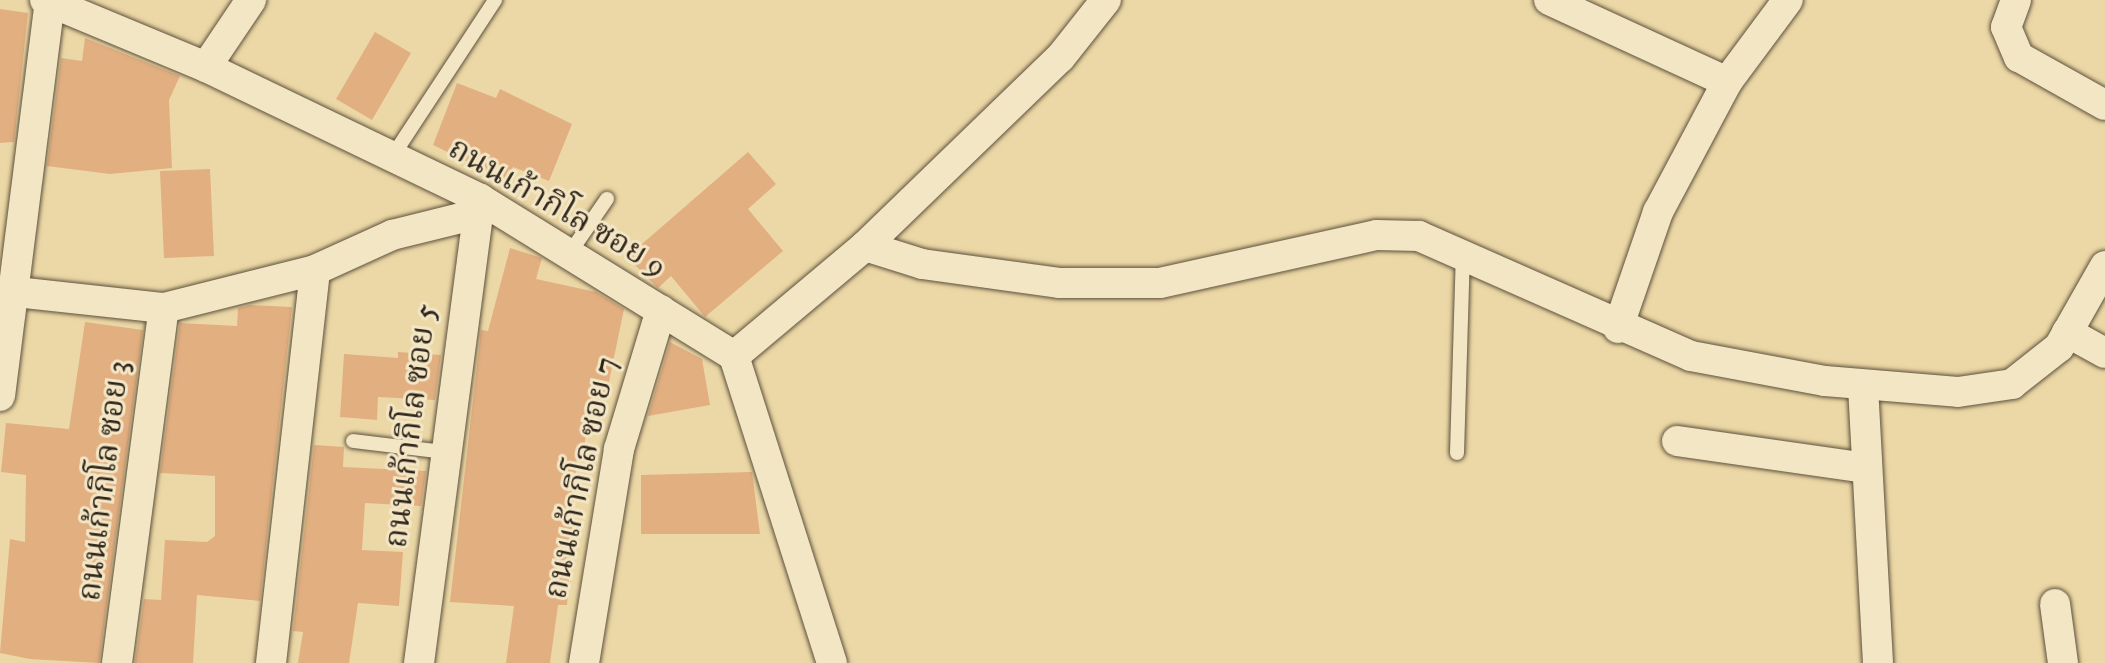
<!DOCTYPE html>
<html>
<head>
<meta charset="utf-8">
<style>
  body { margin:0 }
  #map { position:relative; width:2105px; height:663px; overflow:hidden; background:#ecd8a6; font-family:"IM FELL DW Pica","Noto Serif Thai",serif }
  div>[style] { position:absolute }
  .building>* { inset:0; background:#e2af81 }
  .roads { filter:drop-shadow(0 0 2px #5e513d) drop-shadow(0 0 2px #5e513d) }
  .lane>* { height:14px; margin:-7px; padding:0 7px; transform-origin:7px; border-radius:7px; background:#f3e6c5 }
  .street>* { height:30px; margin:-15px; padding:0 15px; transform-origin:15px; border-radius:15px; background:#f3e6c5 }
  span { translate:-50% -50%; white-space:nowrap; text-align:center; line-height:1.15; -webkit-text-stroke:6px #f3e6c5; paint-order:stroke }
  .street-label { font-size:32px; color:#2e241a }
</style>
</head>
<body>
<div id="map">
  <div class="building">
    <div style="clip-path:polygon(0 9px,28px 13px,14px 142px,0 143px)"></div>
    <div style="clip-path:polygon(375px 32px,411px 53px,372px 120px,336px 99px)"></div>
    <div style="clip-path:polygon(85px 38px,180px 76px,169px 100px,172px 168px,110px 174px,47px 166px,61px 58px,82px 61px)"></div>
    <div style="clip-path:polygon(457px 83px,496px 98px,500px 89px,572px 124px,549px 181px,513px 167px,507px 181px,433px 145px)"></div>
    <div style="clip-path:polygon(748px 152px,776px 184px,748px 209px,783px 251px,705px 317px,671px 276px,658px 288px,627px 257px)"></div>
    <div style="clip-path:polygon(210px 169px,214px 256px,164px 258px,160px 171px)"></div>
    <div style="clip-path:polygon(510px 248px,542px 258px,536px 279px,596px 292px,624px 309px,600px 425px,586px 427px,584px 455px,577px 454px,567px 605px,558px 605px,550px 663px,506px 663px,514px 606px,450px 602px,481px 330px,488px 331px)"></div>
    <div style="clip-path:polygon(250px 305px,292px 307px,260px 601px,197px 595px,193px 663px,135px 663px,144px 599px,161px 600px,165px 540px,207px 542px,215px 536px,215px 476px,160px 473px,180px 323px,237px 326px,238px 308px)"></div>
    <div style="clip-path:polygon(85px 322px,143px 330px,99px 663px,30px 659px,0 653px,10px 539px,25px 542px,26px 475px,1px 472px,6px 423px,69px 429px)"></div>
    <div style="clip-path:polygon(670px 342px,702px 359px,710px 405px,648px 416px)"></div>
    <div style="clip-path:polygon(398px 352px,441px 355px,435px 400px,378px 397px,377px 420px,340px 417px,344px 354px,398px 358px)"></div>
    <div style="clip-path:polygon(314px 445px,344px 447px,343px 467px,426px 471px,421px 506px,365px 503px,362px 550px,403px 552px,399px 606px,358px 603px,349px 663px,298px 663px,303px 632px,293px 631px,294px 623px)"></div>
    <div style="clip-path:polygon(752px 472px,760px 534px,641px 534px,641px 475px)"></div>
  </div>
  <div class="roads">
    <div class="lane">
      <div style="left:392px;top:157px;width:188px;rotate:-56.7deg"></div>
      <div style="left:569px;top:254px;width:67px;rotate:-55.4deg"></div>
      <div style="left:353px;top:441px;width:92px;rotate:6.9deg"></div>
      <div style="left:1457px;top:453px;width:197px;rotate:-88.3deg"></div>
    </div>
    <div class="street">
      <div style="left:45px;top:0;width:174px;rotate:22.6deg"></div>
      <div style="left:206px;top:67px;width:304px;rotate:25.7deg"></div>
      <div style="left:480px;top:199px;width:299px;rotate:31.7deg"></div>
      <div style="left:734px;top:356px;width:322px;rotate:72.3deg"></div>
      <div style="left:1549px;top:0;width:196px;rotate:24.7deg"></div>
      <div style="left:2016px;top:0;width:29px;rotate:110deg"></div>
      <div style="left:2006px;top:27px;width:33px;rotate:67deg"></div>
      <div style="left:2019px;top:57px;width:98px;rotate:29.2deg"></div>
      <div style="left:206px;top:67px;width:81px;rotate:-56.1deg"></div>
      <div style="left:865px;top:246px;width:60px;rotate:17.5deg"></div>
      <div style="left:922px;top:264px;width:138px;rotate:7.9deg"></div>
      <div style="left:1059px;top:283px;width:101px"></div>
      <div style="left:1160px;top:283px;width:222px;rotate:-12.5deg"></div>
      <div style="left:1377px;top:235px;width:42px;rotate:1.4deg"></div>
      <div style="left:1419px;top:236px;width:297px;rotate:23.8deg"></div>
      <div style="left:1691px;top:356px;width:136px;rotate:10.6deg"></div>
      <div style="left:1825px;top:381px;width:133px;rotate:4.7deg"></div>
      <div style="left:1958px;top:392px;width:55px;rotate:-8.4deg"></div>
      <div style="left:2012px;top:384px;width:60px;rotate:-38.2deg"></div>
      <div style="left:2059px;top:347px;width:93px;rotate:-60.4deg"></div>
      <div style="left:16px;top:292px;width:149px;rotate:6.2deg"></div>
      <div style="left:164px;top:308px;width:156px;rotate:-14.1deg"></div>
      <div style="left:315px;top:270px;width:85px;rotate:-24.4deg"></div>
      <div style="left:392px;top:235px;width:88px;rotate:-13.9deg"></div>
      <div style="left:1618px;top:328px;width:123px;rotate:-71deg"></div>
      <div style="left:1658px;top:212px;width:147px;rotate:-62deg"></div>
      <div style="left:1727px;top:82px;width:102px;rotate:-53.4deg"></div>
      <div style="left:2067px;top:332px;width:43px;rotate:28.9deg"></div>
      <div style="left:734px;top:356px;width:171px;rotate:-40deg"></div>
      <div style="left:865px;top:246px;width:271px;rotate:-44deg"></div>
      <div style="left:1060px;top:58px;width:74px;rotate:-51.6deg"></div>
      <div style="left:1863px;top:386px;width:277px;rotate:86.9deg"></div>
      <div style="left:0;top:396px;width:397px;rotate:-82.8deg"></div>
      <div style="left:1677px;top:441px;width:191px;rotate:8.1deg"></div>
      <div style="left:2055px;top:604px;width:60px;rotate:82.3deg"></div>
      <div style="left:117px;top:663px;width:358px;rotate:-82.5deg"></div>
      <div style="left:271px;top:663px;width:395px;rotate:-83.6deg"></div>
      <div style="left:419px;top:663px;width:468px;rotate:-82.5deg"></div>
      <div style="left:584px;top:663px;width:217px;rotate:-80.7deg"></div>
      <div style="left:619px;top:449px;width:145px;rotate:-73.2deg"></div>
    </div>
  </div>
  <div class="street-label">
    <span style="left:557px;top:208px;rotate:30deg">ถนนเก้ากิโล ซอย 9</span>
    <span style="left:412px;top:426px;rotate:-83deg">ถนนเก้ากิโล ซอย 5</span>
    <span style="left:582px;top:478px;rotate:-78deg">ถนนเก้ากิโล ซอย 7</span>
    <span style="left:105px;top:481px;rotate:-83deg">ถนนเก้ากิโล ซอย 3</span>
  </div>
</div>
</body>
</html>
